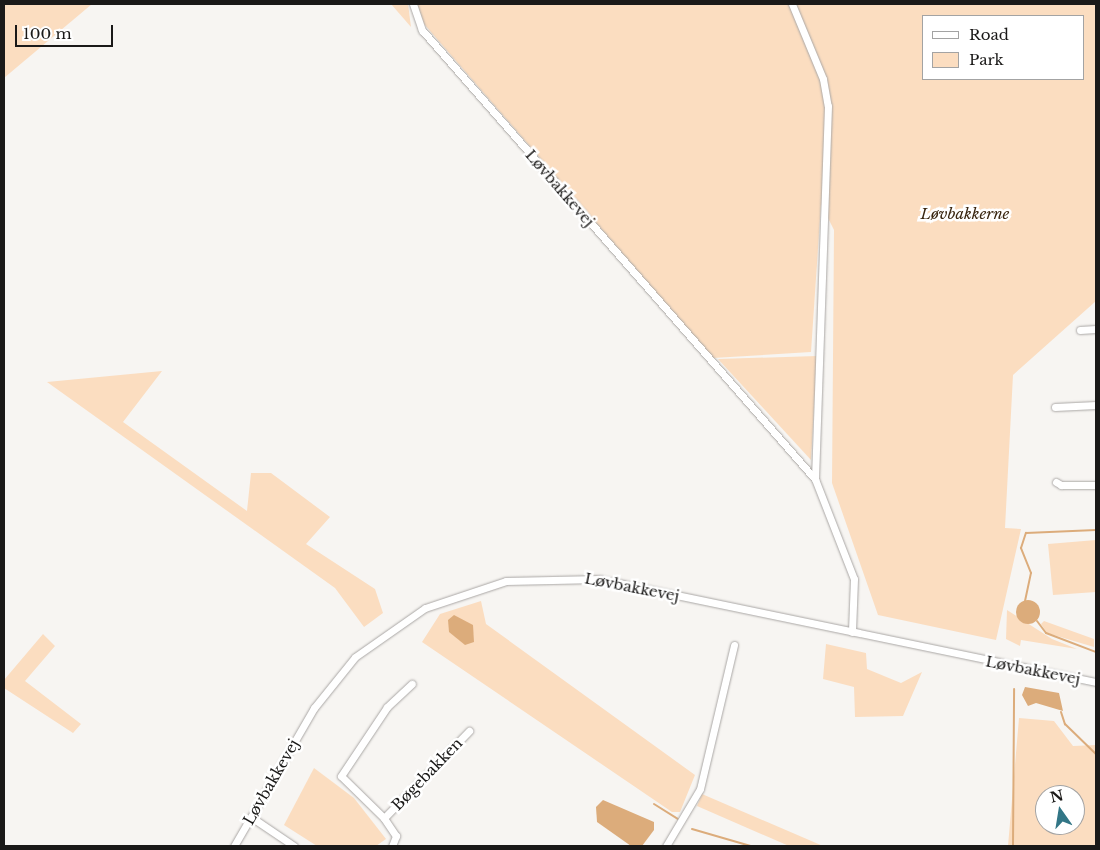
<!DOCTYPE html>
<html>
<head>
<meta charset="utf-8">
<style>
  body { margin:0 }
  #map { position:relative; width:1100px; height:850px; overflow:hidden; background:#f7f5f2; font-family:"Libre Baskerville",serif }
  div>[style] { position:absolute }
  .green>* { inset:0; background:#fbddc0 }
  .water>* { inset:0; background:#dcac7b }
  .round { border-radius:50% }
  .stream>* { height:2px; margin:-1px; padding:0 1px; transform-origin:1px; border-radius:1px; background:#dcac7b }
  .roads { filter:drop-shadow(0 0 1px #aaa7a5) drop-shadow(0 0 1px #aaa7a5) }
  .minor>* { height:7px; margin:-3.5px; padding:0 3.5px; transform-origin:3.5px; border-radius:3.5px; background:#fff }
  span { translate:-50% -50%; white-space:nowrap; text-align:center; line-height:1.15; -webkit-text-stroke:5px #fff; paint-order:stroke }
  .street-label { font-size:15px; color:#1a1918 }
  .park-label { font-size:15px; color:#39250f; font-style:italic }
  .frame { position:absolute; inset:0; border:5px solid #1a1918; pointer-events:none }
  .legend { position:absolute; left:922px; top:15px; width:162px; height:65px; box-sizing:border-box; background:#fff; border:1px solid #a3a3a3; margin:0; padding:6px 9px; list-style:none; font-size:15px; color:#1a1918 }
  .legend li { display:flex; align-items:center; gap:10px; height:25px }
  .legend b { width:25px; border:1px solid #a3a3a3 }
  .north { position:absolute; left:1035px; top:785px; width:50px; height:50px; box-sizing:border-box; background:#fff; border:1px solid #a3a3a3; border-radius:50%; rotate:347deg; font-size:14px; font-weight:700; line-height:20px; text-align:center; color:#1a1918 }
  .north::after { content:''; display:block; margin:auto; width:18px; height:22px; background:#327686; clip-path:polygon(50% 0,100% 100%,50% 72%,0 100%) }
  .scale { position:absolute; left:15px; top:25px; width:98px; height:22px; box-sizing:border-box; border:2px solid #1a1918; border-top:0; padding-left:6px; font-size:15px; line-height:18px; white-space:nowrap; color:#1a1918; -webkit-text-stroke:4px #fff; paint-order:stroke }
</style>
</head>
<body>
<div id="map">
  <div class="green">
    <div style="clip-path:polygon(4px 4px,92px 4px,4px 78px)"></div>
    <div style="clip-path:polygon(391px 4px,408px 4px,411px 27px)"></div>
    <div style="clip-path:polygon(evenodd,417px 4px,1096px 4px,1096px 301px,1013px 375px,1005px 528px,1021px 529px,996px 640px,878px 615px,832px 483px,834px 230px,821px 204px,811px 352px,713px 358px,424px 24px,417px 4px,924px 16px,1084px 16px,1084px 79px,924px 79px,924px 16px)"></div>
    <div style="clip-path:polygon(817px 356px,811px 460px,718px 359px)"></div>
    <div style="clip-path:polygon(162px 371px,123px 422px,247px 511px,251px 473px,271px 473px,330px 517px,306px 544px,375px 589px,383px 613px,364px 627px,335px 588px,47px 382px)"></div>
    <div style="clip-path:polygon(1096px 540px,1096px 592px,1053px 595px,1048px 544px)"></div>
    <div style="clip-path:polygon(481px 601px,486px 624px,695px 775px,680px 812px,672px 812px,422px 642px,440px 614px)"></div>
    <div style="clip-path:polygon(1007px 610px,1052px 639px,1077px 649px,1021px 640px,1020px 646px,1006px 639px)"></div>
    <div style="clip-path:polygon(1044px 621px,1094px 639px,1094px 647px,1047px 633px,1041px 624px)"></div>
    <div style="clip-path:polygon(43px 634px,55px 646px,25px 681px,81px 724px,73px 733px,4px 688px,4px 680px)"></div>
    <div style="clip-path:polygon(826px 644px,866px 653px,867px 669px,901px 683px,922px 672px,903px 716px,855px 717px,854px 687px,823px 679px)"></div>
    <div style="clip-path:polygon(evenodd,1019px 718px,1054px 721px,1073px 746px,1096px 745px,1096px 846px,1008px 846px,1019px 718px,1045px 795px,1075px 795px,1075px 825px,1045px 825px,1045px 795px)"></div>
    <div style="clip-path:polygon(314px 768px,354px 798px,386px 839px,376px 846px,317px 846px,284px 825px)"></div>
    <div style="clip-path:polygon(702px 794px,823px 846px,789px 846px,697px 806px)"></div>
  </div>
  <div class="water">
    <div class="round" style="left:1016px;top:600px;width:24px;height:24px"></div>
    <div style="clip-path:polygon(454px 615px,473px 625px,474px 642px,465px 645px,449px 632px,448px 620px)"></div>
    <div style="clip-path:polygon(1025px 687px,1059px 693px,1063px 711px,1036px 703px,1028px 706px,1022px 695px)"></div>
    <div style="clip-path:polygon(603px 800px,654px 822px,654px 830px,642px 846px,631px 846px,597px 822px,596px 807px)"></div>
  </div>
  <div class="stream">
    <div style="left:1025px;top:601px;width:29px;rotate:-78deg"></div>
    <div style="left:1031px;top:573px;width:27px;rotate:-112deg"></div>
    <div style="left:1021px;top:548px;width:16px;rotate:-72deg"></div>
    <div style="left:1026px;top:533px;width:70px;rotate:-2.5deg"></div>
    <div style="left:1037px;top:621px;width:15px;rotate:53deg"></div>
    <div style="left:1046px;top:633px;width:53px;rotate:20.8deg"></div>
    <div style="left:1061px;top:712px;width:13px;rotate:72deg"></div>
    <div style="left:1065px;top:724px;width:43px;rotate:44.1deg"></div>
    <div style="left:654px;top:804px;width:28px;rotate:32deg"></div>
    <div style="left:692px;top:829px;width:61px;rotate:16.1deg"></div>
    <div style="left:1013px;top:846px;width:157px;rotate:-89.6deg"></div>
  </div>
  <div class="roads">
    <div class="minor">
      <div style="left:413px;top:4px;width:28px;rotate:71deg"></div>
      <div style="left:422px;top:30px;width:597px;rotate:48.81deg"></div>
      <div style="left:815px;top:479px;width:107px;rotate:68.7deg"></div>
      <div style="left:854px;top:579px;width:53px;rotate:92.2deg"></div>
      <div style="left:792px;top:4px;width:81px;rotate:67.5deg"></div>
      <div style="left:823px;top:79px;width:27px;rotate:80deg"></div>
      <div style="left:828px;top:106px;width:373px;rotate:92deg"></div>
      <div style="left:1080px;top:330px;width:16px;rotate:-4deg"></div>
      <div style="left:1055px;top:407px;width:41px;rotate:-2.8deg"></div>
      <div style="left:1056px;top:482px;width:6px;rotate:31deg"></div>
      <div style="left:1061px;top:485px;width:35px"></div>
      <div style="left:251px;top:817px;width:52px;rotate:34deg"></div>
      <div style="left:384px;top:818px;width:122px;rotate:-45.7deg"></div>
      <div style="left:234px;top:846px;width:160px;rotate:-59.9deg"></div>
      <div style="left:314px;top:708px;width:65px;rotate:-51.2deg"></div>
      <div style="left:355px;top:657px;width:85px;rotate:-35deg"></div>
      <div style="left:425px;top:608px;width:85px;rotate:-18.4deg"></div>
      <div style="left:506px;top:581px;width:93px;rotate:-1.2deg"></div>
      <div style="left:599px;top:579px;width:508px;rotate:11.71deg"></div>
      <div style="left:392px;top:846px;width:11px;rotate:-68deg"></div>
      <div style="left:396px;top:836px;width:22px;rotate:-124deg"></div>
      <div style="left:384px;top:818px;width:60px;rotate:-135.7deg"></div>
      <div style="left:341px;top:776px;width:83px;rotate:-56.3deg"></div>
      <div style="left:387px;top:707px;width:34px;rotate:-43deg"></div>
      <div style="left:666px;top:846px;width:66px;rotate:-59.2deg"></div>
      <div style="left:700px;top:789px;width:148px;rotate:-76.7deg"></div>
    </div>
  </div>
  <div class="street-label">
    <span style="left:560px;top:188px;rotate:49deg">Løvbakkevej</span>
    <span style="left:632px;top:587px;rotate:11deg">Løvbakkevej</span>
    <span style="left:1033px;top:670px;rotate:11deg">Løvbakkevej</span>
    <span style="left:427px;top:774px;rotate:-46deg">Bøgebakken</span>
    <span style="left:271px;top:782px;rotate:-60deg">Løvbakkevej</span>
  </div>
  <div class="park-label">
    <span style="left:965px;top:214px">Løvbakkerne</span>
  </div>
  <div class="frame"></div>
  <ul class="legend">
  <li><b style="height:6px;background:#fff"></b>Road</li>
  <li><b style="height:14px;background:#fbddc0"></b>Park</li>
  </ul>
  <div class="north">N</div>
  <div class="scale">100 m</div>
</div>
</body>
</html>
